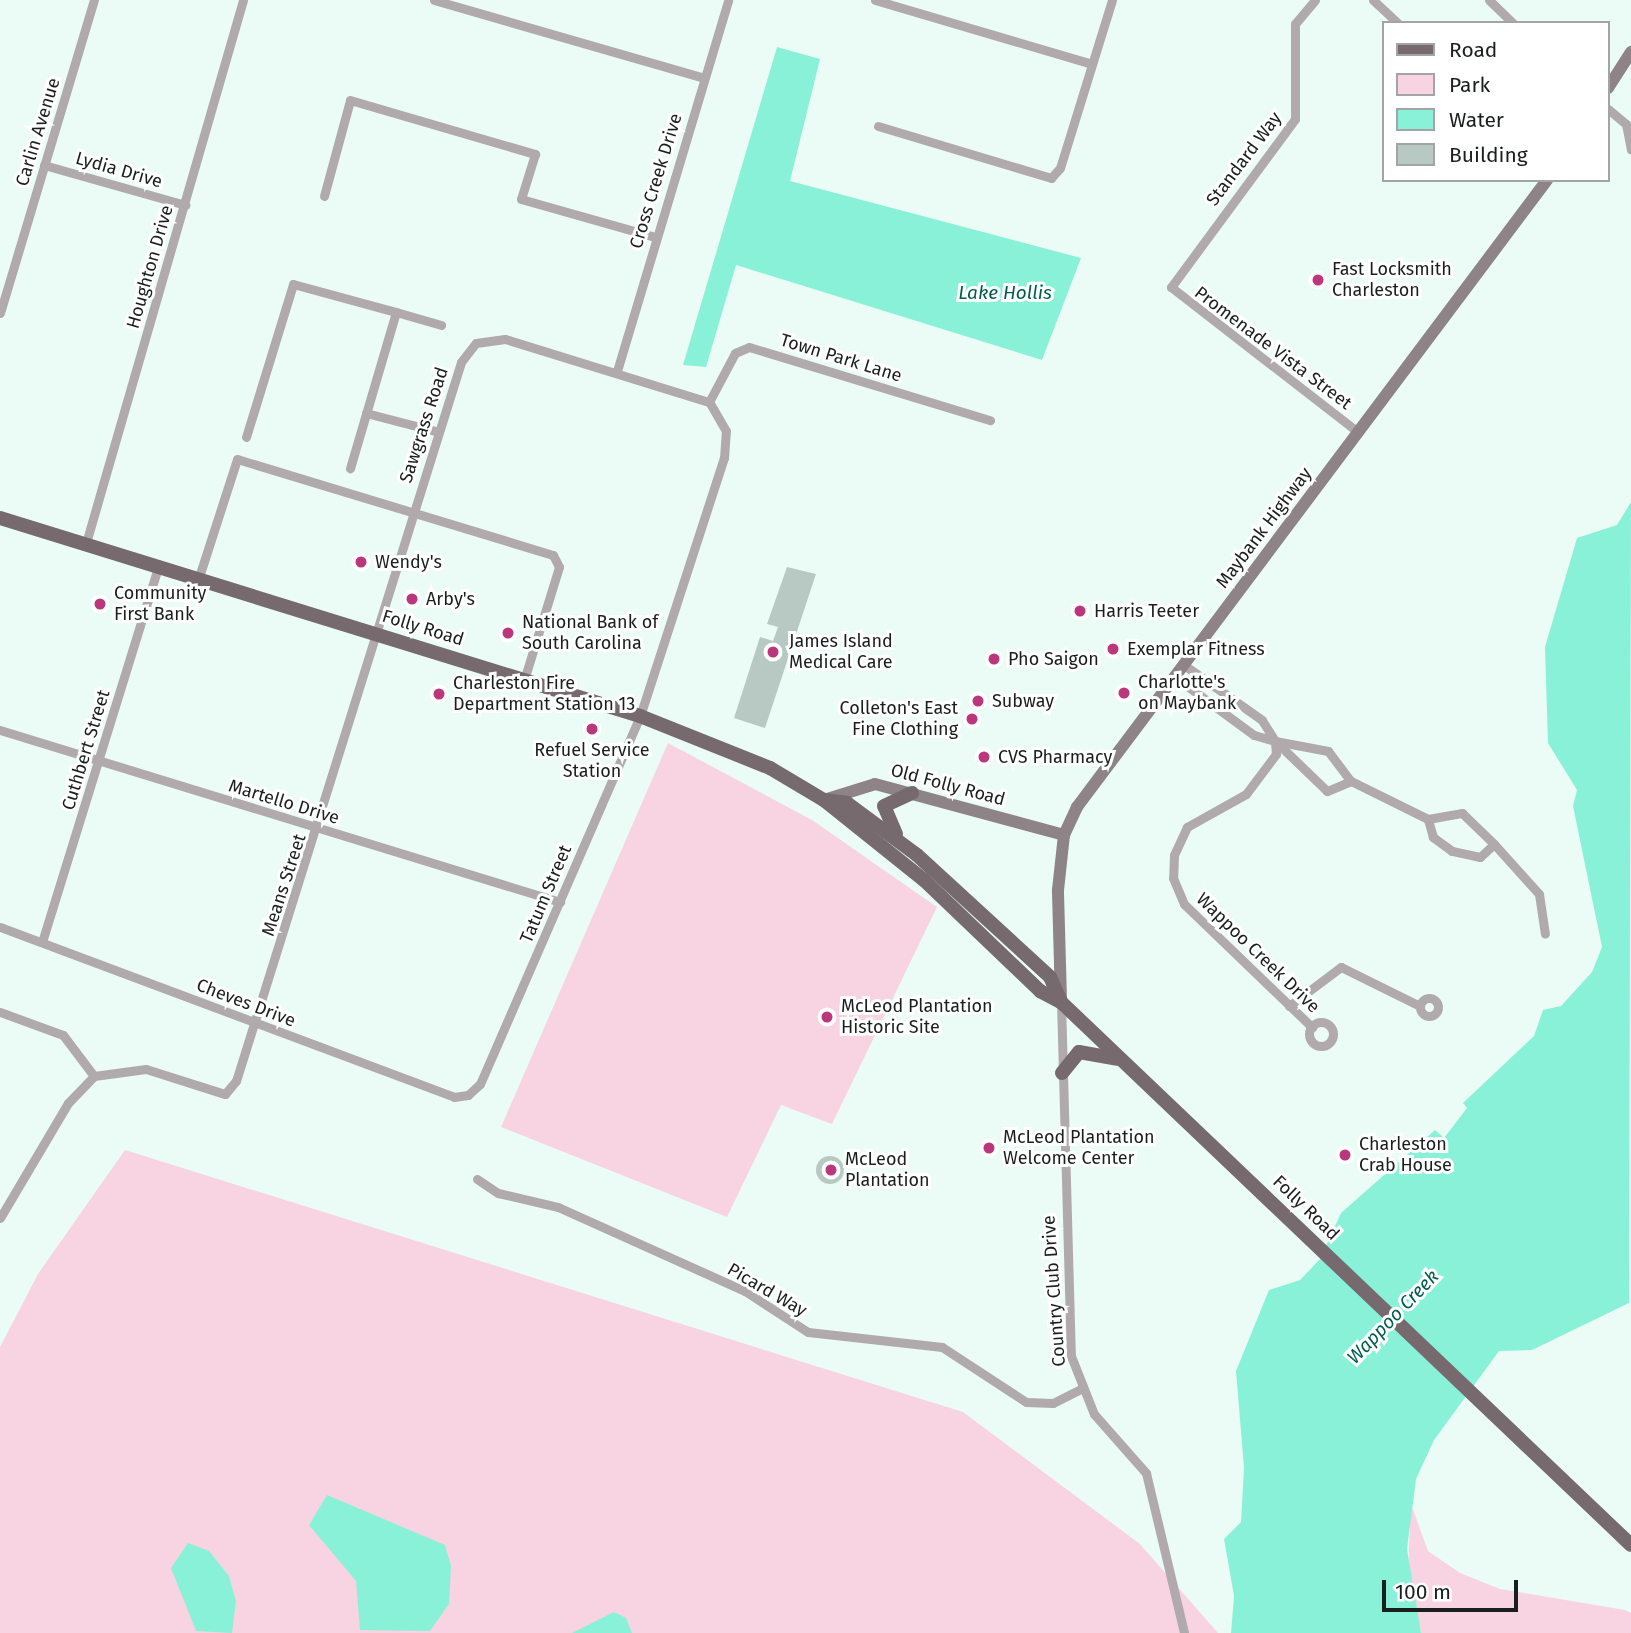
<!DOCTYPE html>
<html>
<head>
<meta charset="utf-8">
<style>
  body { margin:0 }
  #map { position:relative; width:1631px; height:1633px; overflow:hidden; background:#ebfcf7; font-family:"Fira Sans",sans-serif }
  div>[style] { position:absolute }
  .green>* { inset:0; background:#f8d3e1 }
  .water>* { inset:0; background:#89f1d8 }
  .building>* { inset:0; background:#b8c9c4 }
  .round { border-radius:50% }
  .street>* { height:9px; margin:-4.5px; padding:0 4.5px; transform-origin:4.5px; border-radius:4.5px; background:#b1aaac }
  .street>.ring { margin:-4.5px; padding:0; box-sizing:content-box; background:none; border:9px solid #b1aaac; border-radius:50% }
  .secondary>* { height:12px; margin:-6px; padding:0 6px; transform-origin:6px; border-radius:6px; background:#8e8488 }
  .primary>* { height:14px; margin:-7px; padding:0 7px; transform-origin:7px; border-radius:7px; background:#766a6e }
  .dots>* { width:19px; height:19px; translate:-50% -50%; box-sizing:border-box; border:4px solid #fff; border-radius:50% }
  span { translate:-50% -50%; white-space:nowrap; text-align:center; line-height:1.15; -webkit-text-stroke:6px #fff; paint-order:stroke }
  .street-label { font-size:18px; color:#191f1d }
  .poi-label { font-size:18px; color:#191f1d }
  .left { translate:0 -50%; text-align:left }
  .right { translate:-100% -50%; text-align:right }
  .water-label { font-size:19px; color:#005d4e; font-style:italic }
  .legend { position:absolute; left:1382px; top:21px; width:228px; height:161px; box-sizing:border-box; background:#fff; border:2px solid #a3a5a5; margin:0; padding:9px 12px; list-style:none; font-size:21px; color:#191f1d }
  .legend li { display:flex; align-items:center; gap:14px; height:35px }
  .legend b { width:35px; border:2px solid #a3a5a5 }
  .scale { position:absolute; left:1382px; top:1580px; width:136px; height:32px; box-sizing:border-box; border:4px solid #191f1d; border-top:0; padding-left:9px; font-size:21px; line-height:24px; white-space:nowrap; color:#191f1d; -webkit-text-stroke:5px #fff; paint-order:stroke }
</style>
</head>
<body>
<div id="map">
  <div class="green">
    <div style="clip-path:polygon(668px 743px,812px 820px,937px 907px,832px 1124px,781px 1105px,727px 1217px,501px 1127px)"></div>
    <div style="clip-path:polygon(125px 1150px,963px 1412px,1140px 1544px,1218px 1633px,0 1633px,0 1347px,38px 1274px)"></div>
    <div style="clip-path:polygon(1411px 1504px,1428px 1551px,1460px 1573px,1500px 1589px,1625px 1610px,1631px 1613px,1631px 1633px,1421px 1633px,1408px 1572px)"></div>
  </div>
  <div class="water">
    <div style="clip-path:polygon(777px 47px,820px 59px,790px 181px,1081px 258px,1042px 360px,736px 265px,706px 367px,683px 365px)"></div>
    <div style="clip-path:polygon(1631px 502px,1629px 1303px,1532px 1350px,1499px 1351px,1434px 1440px,1416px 1479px,1407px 1549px,1421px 1633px,1231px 1633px,1234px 1596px,1224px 1539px,1241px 1522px,1244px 1468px,1236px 1371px,1269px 1290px,1300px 1280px,1320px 1259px,1341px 1213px,1435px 1130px,1444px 1138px,1467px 1108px,1463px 1103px,1534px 1036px,1543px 1010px,1561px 1006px,1592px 972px,1602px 947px,1573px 806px,1577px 790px,1548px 743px,1545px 647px,1577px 538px,1617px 525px)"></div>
    <div style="clip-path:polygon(327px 1495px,445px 1545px,451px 1566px,449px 1604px,430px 1631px,360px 1630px,356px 1581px,309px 1525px)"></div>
    <div style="clip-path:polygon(188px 1543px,209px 1551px,229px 1576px,236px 1601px,232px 1633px,196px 1631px,171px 1568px)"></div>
    <div style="clip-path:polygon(614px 1612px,626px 1618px,632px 1633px,572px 1633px)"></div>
  </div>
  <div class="building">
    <div style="clip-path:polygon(787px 567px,816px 574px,765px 728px,734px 718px,760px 637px,773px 641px,778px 627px,767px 624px)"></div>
    <div class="round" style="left:816px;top:1156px;width:28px;height:28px"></div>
  </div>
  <div class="street">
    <div style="left:434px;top:0;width:281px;rotate:16.1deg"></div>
    <div style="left:875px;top:0;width:226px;rotate:16.4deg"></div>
    <div style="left:1315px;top:0;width:31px;rotate:130deg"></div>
    <div style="left:1295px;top:24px;width:95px;rotate:90deg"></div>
    <div style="left:1295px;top:119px;width:209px;rotate:126.4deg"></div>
    <div style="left:1171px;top:287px;width:237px;rotate:37.8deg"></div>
    <div style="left:1373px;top:0;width:34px;rotate:43deg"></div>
    <div style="left:1489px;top:0;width:33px;rotate:44deg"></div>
    <div style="left:1608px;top:109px;width:23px;rotate:40deg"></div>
    <div style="left:1626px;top:124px;width:26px;rotate:79deg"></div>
    <div style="left:878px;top:126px;width:181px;rotate:16.7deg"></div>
    <div style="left:1051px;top:178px;width:13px;rotate:-48deg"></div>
    <div style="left:1060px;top:168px;width:176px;rotate:-72.8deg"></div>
    <div style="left:44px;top:165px;width:147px;rotate:15.8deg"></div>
    <div style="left:324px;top:196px;width:99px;rotate:-74.8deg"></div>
    <div style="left:350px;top:100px;width:193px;rotate:16.3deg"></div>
    <div style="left:535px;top:154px;width:47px;rotate:107.3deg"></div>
    <div style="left:521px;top:199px;width:139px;rotate:15.8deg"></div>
    <div style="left:396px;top:312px;width:47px;rotate:16.1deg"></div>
    <div style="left:0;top:313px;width:327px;rotate:-73.3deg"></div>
    <div style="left:617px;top:371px;width:387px;rotate:-73.3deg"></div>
    <div style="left:709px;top:402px;width:55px;rotate:-62deg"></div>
    <div style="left:735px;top:353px;width:15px;rotate:-23deg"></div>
    <div style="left:749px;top:347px;width:252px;rotate:16.9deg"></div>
    <div style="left:366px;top:413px;width:75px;rotate:14.6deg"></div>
    <div style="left:246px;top:437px;width:160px;rotate:-72.9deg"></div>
    <div style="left:293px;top:284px;width:107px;rotate:15.2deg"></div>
    <div style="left:396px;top:312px;width:163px;rotate:106.4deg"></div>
    <div style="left:86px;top:543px;width:565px;rotate:-73.87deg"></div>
    <div style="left:198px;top:580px;width:127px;rotate:-72.1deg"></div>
    <div style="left:237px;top:459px;width:330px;rotate:16.9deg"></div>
    <div style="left:553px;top:555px;width:13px;rotate:63deg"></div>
    <div style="left:559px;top:567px;width:118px;rotate:107.2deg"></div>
    <div style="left:1175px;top:677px;width:98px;rotate:36.3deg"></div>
    <div style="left:1254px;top:735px;width:22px;rotate:16deg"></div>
    <div style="left:1275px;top:741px;width:25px;rotate:-122deg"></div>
    <div style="left:1262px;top:720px;width:95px;rotate:-144.8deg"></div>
    <div style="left:0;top:730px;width:586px;rotate:17.07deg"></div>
    <div style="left:1275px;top:741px;width:13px;rotate:86deg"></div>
    <div style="left:1276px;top:754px;width:50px;rotate:126.9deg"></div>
    <div style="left:1246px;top:794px;width:68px;rotate:150.8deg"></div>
    <div style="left:1187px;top:827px;width:31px;rotate:115deg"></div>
    <div style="left:1174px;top:855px;width:23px;rotate:92deg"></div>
    <div style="left:1173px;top:878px;width:28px;rotate:67deg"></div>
    <div style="left:1184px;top:904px;width:178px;rotate:43.9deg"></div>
    <div style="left:1275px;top:741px;width:54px;rotate:10.7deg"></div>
    <div style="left:1328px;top:751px;width:38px;rotate:53deg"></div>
    <div style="left:1351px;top:781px;width:26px;rotate:157deg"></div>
    <div style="left:1327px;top:791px;width:72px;rotate:-136.1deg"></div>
    <div style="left:1351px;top:781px;width:86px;rotate:26.3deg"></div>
    <div style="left:1428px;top:819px;width:35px;rotate:-10deg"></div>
    <div style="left:1462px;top:813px;width:45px;rotate:44.1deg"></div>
    <div style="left:1494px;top:844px;width:19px;rotate:137deg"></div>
    <div style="left:1480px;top:857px;width:29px;rotate:-168deg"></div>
    <div style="left:1452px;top:851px;width:24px;rotate:-144deg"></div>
    <div style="left:1433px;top:837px;width:19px;rotate:-106deg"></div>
    <div style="left:1494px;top:844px;width:67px;rotate:48deg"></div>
    <div style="left:1539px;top:894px;width:40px;rotate:81.5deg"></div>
    <div style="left:0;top:927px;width:485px;rotate:20.5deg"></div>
    <div style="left:454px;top:1097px;width:14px;rotate:-8deg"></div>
    <div style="left:468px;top:1095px;width:16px;rotate:-43deg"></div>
    <div style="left:480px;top:1084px;width:401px;rotate:-66.5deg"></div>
    <div style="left:640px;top:716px;width:271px;rotate:-72deg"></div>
    <div style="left:724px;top:458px;width:27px;rotate:-86deg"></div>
    <div style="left:726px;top:431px;width:34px;rotate:-120deg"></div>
    <div style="left:42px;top:942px;width:393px;rotate:-72.8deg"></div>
    <div class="ring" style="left:1420px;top:998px;width:9px;height:9px"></div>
    <div style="left:1061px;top:1002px;width:354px;rotate:88.4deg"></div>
    <div style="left:1071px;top:1356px;width:62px;rotate:68.4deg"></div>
    <div style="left:1094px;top:1414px;width:79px;rotate:48.6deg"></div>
    <div style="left:1146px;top:1473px;width:164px;rotate:76.6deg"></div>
    <div style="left:1289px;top:1006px;width:65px;rotate:-36.9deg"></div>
    <div style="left:1341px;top:967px;width:88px;rotate:26.3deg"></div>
    <div style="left:0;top:1012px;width:67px;rotate:20.1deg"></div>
    <div style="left:63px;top:1035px;width:51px;rotate:52.9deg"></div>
    <div class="ring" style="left:1309px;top:1022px;width:15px;height:15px"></div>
    <div style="left:477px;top:1179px;width:25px;rotate:34deg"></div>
    <div style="left:498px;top:1193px;width:62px;rotate:13.1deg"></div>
    <div style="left:558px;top:1207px;width:205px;rotate:24.2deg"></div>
    <div style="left:745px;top:1291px;width:75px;rotate:33.1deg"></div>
    <div style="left:808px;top:1332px;width:135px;rotate:6.4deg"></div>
    <div style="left:942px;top:1347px;width:100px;rotate:33.2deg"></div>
    <div style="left:1026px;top:1402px;width:27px;rotate:2deg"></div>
    <div style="left:1053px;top:1403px;width:31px;rotate:-27deg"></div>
    <div style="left:0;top:1218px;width:134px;rotate:-59.4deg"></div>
    <div style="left:68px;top:1103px;width:37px;rotate:-46deg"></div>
    <div style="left:94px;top:1076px;width:52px;rotate:-7.7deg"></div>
    <div style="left:146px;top:1069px;width:83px;rotate:17.6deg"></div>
    <div style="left:225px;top:1094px;width:17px;rotate:-50deg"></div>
    <div style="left:236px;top:1081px;width:753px;rotate:-72.62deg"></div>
    <div style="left:461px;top:362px;width:24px;rotate:-52deg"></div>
    <div style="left:476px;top:343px;width:29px;rotate:-8deg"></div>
    <div style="left:505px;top:339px;width:214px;rotate:17.2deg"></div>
  </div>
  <div class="secondary">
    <div style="left:1608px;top:88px;width:43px;rotate:-57.4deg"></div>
    <div style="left:824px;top:800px;width:53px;rotate:-17.4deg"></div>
    <div style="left:875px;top:784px;width:196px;rotate:15.1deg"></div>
    <div style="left:1061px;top:1000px;width:110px;rotate:-91.6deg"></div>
    <div style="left:1058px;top:890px;width:55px;rotate:-83.8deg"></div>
    <div style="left:1064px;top:835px;width:31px;rotate:-65deg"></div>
    <div style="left:1077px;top:807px;width:784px;rotate:-53.14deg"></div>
  </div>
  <div class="primary">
    <div style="left:0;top:518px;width:670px;rotate:17.19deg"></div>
    <div style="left:640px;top:716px;width:140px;rotate:21.8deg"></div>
    <div style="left:770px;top:768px;width:63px;rotate:30.7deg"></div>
    <div style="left:824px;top:800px;width:128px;rotate:38.7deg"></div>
    <div style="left:924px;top:880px;width:161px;rotate:43.7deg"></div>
    <div style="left:1040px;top:991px;width:24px;rotate:28deg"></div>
    <div style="left:1061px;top:1002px;width:787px;rotate:43.61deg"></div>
    <div style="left:824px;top:800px;width:23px;rotate:7deg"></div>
    <div style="left:847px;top:803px;width:87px;rotate:36.6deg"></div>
    <div style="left:917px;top:855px;width:180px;rotate:42.5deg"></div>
    <div style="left:1050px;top:977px;width:27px;rotate:66deg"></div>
    <div style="left:896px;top:834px;width:30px;rotate:-113deg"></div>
    <div style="left:884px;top:806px;width:31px;rotate:-25deg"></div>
    <div style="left:1062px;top:1073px;width:27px;rotate:-51deg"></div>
    <div style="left:1079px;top:1052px;width:39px;rotate:10deg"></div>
  </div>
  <div class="dots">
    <div style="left:1318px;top:280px;background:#bb377c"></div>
    <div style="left:361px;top:562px;background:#bb377c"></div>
    <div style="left:412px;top:599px;background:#bb377c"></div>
    <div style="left:100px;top:604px;background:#bb377c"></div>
    <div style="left:1080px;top:611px;background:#bb377c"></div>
    <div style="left:508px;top:633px;background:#bb377c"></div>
    <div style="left:1113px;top:649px;background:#bb377c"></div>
    <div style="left:773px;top:652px;background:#bb377c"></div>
    <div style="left:994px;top:659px;background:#bb377c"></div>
    <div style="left:1124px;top:693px;background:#bb377c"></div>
    <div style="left:439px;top:694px;background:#bb377c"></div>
    <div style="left:978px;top:701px;background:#bb377c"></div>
    <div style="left:972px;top:719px;background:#bb377c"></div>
    <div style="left:592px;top:729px;background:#bb377c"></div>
    <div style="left:984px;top:757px;background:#bb377c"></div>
    <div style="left:827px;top:1017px;background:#bb377c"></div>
    <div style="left:989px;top:1148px;background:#bb377c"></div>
    <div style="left:1345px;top:1155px;background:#bb377c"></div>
    <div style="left:831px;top:1170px;background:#bb377c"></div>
  </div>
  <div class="street-label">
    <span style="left:38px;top:132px;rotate:-73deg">Carlin Avenue</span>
    <span style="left:1244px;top:159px;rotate:-53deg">Standard Way</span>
    <span style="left:119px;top:170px;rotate:16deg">Lydia Drive</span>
    <span style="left:656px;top:181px;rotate:-73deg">Cross Creek Drive</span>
    <span style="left:150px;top:267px;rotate:-74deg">Houghton Drive</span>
    <span style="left:1273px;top:348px;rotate:37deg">Promenade Vista Street</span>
    <span style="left:841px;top:358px;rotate:17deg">Town Park Lane</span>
    <span style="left:424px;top:425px;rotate:-72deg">Sawgrass Road</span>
    <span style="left:1264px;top:528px;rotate:-53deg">Maybank Highway</span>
    <span style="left:423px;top:628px;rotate:17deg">Folly Road</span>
    <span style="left:86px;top:750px;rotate:-73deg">Cuthbert Street</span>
    <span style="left:948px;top:785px;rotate:15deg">Old Folly Road</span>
    <span style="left:284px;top:802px;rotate:17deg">Martello Drive</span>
    <span style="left:284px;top:885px;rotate:-72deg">Means Street</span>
    <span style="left:546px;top:894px;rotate:-67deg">Tatum Street</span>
    <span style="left:1258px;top:953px;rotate:44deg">Wappoo Creek Drive</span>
    <span style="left:246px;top:1003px;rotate:21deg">Cheves Drive</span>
    <span style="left:1306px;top:1208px;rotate:44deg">Folly Road</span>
    <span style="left:767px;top:1290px;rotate:30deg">Picard Way</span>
    <span style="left:1054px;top:1291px;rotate:-94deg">Country Club Drive</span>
  </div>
  <div class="poi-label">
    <span class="left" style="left:1332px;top:280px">Fast Locksmith<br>Charleston</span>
    <span class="left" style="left:375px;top:562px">Wendy's</span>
    <span class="left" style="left:114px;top:604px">Community<br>First Bank</span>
    <span class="left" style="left:426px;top:599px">Arby's</span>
    <span class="left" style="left:1094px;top:611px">Harris Teeter</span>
    <span class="left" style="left:522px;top:633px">National Bank of<br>South Carolina</span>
    <span class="left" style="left:789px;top:652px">James Island<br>Medical Care</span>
    <span class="left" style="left:1127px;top:649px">Exemplar Fitness</span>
    <span class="left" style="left:1008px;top:659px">Pho Saigon</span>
    <span class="left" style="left:1138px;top:693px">Charlotte's<br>on Maybank</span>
    <span class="left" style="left:453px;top:694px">Charleston Fire<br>Department Station 13</span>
    <span class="left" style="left:992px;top:701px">Subway</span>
    <span class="right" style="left:958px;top:719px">Colleton's East<br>Fine Clothing</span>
    <span style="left:592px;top:761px">Refuel Service<br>Station</span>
    <span class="left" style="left:998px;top:757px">CVS Pharmacy</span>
    <span class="left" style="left:841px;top:1017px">McLeod Plantation<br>Historic Site</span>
    <span class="left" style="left:1003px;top:1148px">McLeod Plantation<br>Welcome Center</span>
    <span class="left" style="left:1359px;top:1155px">Charleston<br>Crab House</span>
    <span class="left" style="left:845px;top:1170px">McLeod<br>Plantation</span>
  </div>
  <div class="water-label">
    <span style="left:1005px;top:293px">Lake Hollis</span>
    <span style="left:1393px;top:1317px;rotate:-46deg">Wappoo Creek</span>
  </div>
  <ul class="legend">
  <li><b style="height:9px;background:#766a6e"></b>Road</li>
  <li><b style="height:19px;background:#f8d3e1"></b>Park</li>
  <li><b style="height:19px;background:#89f1d8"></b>Water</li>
  <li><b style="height:19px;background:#b8c9c4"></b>Building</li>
  </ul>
  <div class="scale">100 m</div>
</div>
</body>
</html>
